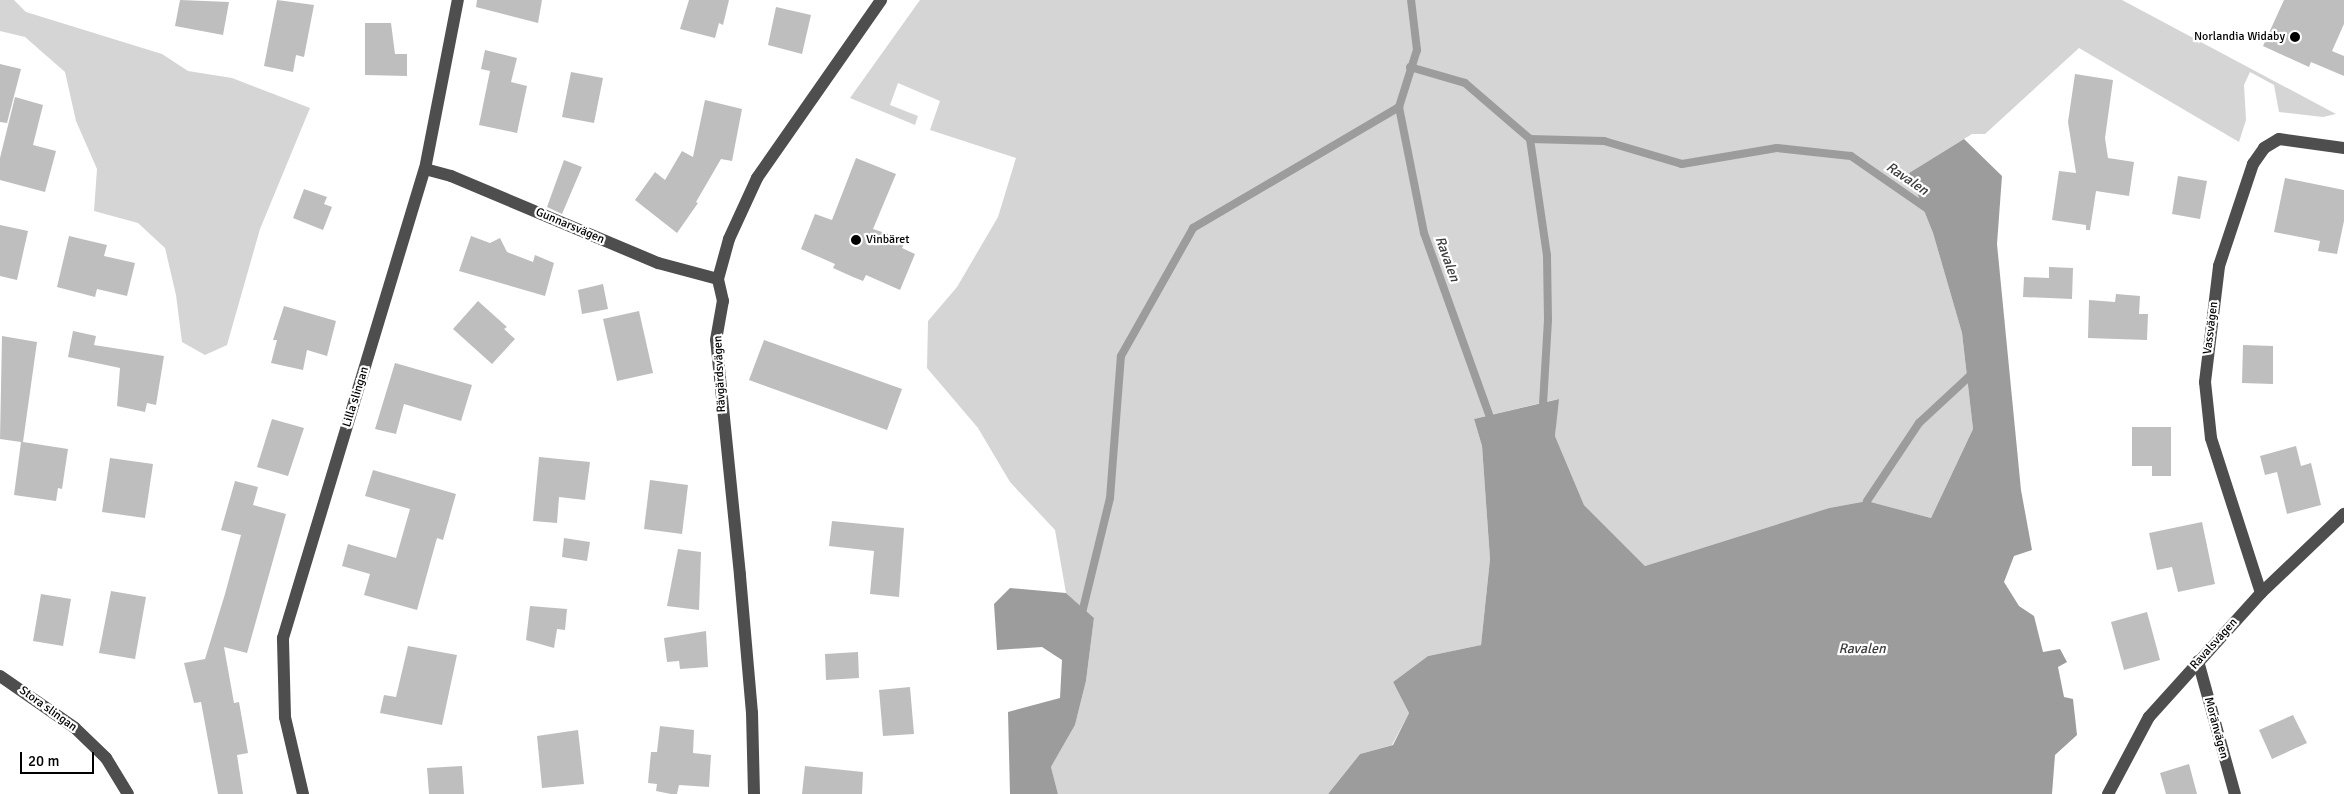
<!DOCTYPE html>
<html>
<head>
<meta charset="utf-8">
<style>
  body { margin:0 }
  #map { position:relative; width:2344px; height:794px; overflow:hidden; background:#fff; font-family:Signika,sans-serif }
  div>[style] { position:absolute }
  .green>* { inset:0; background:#d5d5d5 }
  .water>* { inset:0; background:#9c9c9c }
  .stream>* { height:8px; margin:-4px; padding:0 4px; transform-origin:4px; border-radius:4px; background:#9c9c9c }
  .building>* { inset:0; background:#bebebe }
  .minor>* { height:12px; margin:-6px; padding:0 6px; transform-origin:6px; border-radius:6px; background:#4e4e4e }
  .dots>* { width:14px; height:14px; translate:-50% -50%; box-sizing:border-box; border:2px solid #fff; border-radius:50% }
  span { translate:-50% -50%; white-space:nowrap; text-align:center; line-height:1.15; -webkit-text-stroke:4.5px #fff; paint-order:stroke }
  .poi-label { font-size:12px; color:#000 }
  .right { translate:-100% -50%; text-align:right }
  .left { translate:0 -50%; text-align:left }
  .street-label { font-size:12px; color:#000 }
  .water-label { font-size:14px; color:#3d3d3d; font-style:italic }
  .scale { position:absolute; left:20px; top:752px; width:74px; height:22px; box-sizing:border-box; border:2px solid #000; border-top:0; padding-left:6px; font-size:15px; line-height:18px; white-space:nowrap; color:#000; -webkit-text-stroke:4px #fff; paint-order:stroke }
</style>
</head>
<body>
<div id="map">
  <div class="green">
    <div style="clip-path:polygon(0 0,14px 0,26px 12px,162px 54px,188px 71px,232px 78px,310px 108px,260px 229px,227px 345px,205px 355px,182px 342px,176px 295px,165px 248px,138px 223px,94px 211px,97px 169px,76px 121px,65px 72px,25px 37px,0 31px)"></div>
    <div style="clip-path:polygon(920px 0,2122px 0,2336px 114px,2323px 117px,2279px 112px,2274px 85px,2250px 72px,2244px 85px,2246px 120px,2239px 142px,2079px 48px,1985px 134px,1972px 134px,1909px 173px,1933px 233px,1962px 333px,1973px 429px,1931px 518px,1867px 501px,1829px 508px,1645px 566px,1584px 505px,1555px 436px,1558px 399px,1474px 419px,1482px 446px,1490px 559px,1481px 645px,1428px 656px,1393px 682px,1409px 713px,1392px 745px,1360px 754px,1328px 794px,1058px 794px,1051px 767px,1075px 725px,1086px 681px,1094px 618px,1066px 593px,1055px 530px,1010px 482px,978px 428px,927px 368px,928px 321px,957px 287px,998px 217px,1016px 158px,930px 130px,940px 101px,898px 83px,890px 105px,918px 116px,915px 125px,850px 98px)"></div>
  </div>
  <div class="water">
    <div style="clip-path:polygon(1964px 139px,2002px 176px,1997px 244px,2021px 490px,2032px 550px,2014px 556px,2004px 582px,2019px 606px,2034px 616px,2043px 652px,2060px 649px,2067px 662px,2058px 667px,2064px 697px,2073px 699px,2077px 735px,2055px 755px,2052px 794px,1328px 794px,1360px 754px,1393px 745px,1409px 713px,1393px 682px,1428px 656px,1481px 645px,1490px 559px,1482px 446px,1474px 419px,1559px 399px,1555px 436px,1584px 505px,1645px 566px,1829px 508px,1867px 501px,1931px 518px,1973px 429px,1962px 333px,1933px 233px,1909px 173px)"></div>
    <div style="clip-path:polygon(1010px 588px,1066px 593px,1094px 618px,1086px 681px,1075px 725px,1051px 767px,1058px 794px,1010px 794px,1008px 712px,1060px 698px,1062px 660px,1042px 647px,997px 650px,994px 604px)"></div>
  </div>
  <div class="stream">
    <div style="left:1410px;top:67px;width:57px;rotate:16.2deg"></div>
    <div style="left:1465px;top:83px;width:86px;rotate:40.7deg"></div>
    <div style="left:1530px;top:139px;width:74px;rotate:1.5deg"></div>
    <div style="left:1604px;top:141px;width:81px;rotate:16.4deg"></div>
    <div style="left:1682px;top:164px;width:96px;rotate:-9.6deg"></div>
    <div style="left:1777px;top:148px;width:74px;rotate:6.2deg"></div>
    <div style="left:1851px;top:156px;width:91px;rotate:34.7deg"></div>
    <div style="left:1399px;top:107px;width:128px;rotate:78.8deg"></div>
    <div style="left:1424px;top:233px;width:193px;rotate:70.3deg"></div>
    <div style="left:1530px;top:139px;width:118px;rotate:81.7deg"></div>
    <div style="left:1547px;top:256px;width:64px;rotate:89.1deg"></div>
    <div style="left:1548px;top:320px;width:83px;rotate:93.4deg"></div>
    <div style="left:1867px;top:501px;width:94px;rotate:-56.3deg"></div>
    <div style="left:1919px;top:423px;width:75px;rotate:-42.8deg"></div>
    <div style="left:1081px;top:617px;width:122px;rotate:-76.3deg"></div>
    <div style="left:1110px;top:498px;width:142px;rotate:-85.6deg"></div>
    <div style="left:1121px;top:356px;width:147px;rotate:-60.6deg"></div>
    <div style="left:1193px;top:228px;width:239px;rotate:-30.4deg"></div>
    <div style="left:1399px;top:107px;width:60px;rotate:-72.5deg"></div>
    <div style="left:1417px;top:50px;width:50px;rotate:-96.8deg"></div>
  </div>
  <div class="building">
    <div style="clip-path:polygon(180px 0,229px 2px,223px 35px,175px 26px)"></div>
    <div style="clip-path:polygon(277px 0,314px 5px,304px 57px,296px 55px,293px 72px,264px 66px)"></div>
    <div style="clip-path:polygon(477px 0,542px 0,538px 23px,476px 7px)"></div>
    <div style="clip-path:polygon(689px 0,729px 0,723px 25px,719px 23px,715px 38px,680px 29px)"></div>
    <div style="clip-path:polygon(2284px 0,2344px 0,2344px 24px,2332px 51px,2344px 56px,2344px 76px,2311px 62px,2309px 67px,2263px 46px)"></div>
    <div style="clip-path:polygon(776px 7px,811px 15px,802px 54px,768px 45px)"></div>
    <div style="clip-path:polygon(365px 23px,391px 23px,395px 54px,407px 54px,407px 76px,365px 75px)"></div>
    <div style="clip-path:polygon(485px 50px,517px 58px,511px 82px,527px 86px,517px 133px,479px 125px,490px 71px,481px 69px)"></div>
    <div style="clip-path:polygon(0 64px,21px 69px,7px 123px,0 122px)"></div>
    <div style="clip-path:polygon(571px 72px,603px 78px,594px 123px,562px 117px)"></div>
    <div style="clip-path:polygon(2075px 74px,2113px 80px,2105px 138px,2108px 158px,2134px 162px,2129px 196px,2096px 191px,2090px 230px,2086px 230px,2086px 225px,2052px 220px,2059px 171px,2076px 173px,2068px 122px)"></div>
    <div style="clip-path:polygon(15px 97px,43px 105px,33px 145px,56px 151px,45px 192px,0 180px,0 158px)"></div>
    <div style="clip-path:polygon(705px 100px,742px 109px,732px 161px,721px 159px,696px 202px,698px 203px,677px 233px,635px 200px,655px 172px,665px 180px,682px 151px,693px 157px)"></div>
    <div style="clip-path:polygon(856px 158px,896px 174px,873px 229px,906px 240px,902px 248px,915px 254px,900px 290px,866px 275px,863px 281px,853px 277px,833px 268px,835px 264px,801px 249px,815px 214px,832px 220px)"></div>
    <div style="clip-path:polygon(564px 160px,582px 167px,562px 214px,547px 207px)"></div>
    <div style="clip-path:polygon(2178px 176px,2207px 181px,2200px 219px,2172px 214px)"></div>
    <div style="clip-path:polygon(2285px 178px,2344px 190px,2344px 221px,2337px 254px,2318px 251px,2320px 241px,2274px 232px)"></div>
    <div style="clip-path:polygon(304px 189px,327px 197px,324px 204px,332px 207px,323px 230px,293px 218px)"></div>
    <div style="clip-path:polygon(0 225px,28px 231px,17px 280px,0 276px)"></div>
    <div style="clip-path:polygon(69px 236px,107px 245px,104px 256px,135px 263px,127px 296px,97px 289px,95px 297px,57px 287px)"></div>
    <div style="clip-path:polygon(471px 236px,490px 243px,500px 238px,507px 252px,533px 262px,535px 255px,554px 263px,545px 296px,459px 271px)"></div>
    <div style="clip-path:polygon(2049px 267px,2073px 268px,2072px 299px,2023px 297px,2024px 277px,2049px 278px)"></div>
    <div style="clip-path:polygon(603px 284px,608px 309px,582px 314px,578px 290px)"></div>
    <div style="clip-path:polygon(2116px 294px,2140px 296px,2139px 314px,2148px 314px,2147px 340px,2088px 338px,2089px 300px,2115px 302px)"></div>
    <div style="clip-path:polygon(478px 301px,507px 327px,504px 329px,515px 339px,492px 364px,453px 329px)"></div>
    <div style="clip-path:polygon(284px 306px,336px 321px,327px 356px,307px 350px,303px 370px,271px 363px,277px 340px,273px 340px)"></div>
    <div style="clip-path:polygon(639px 311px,653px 373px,617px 381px,603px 319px)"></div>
    <div style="clip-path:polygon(73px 331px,96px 336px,94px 345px,164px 356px,156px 405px,147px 403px,145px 412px,117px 406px,120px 368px,68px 357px)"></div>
    <div style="clip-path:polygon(2px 336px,37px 342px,23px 442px,68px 449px,62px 489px,58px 488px,56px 501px,14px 495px,21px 442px,0 439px)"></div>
    <div style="clip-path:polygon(764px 340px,902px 389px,887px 430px,749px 380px)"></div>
    <div style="clip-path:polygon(2243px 345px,2273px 346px,2273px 384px,2242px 383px)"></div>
    <div style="clip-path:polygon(395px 363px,472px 385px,461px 421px,404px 404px,396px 434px,375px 429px)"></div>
    <div style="clip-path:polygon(272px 419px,304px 428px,288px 476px,257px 467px)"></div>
    <div style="clip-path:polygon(2132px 427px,2171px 427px,2171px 476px,2152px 476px,2152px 466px,2132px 466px)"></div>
    <div style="clip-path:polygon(2296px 446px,2301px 466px,2311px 463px,2321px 505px,2287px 514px,2277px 472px,2265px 475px,2260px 456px)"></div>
    <div style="clip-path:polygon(539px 457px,590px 462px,585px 500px,559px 497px,557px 523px,533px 521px)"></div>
    <div style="clip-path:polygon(110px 458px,153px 464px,145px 518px,102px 512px)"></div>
    <div style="clip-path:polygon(373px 470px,456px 494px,443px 540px,437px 538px,417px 610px,364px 595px,370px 574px,342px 566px,348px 544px,396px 558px,410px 509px,365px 496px)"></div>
    <div style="clip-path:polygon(650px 480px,688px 485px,682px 534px,644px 529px)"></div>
    <div style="clip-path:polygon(235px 481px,258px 487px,253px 505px,286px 514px,247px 653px,224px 647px,234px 703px,239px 702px,248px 753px,237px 755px,243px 794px,218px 794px,201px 702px,194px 703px,184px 663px,205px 659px,225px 594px,241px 535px,221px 530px)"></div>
    <div style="clip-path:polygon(832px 521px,904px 528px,899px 597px,870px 594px,874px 551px,829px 546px)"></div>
    <div style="clip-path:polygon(2202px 522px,2215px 584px,2178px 592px,2172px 567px,2157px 570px,2149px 533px)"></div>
    <div style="clip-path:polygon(564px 538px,590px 542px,587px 561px,562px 557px)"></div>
    <div style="clip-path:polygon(678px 549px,701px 552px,699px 610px,667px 606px)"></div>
    <div style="clip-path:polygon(111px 591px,146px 597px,135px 659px,99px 653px)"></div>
    <div style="clip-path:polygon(41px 594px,71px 599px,63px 646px,33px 641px)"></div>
    <div style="clip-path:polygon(530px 606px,567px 609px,565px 630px,557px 629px,554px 648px,526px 640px)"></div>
    <div style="clip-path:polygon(2147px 612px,2160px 660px,2124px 670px,2111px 622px)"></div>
    <div style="clip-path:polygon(706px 631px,708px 667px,680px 669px,679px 661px,667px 662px,664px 638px)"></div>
    <div style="clip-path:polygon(408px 646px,457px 655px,442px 725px,380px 713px,384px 695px,396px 697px)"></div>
    <div style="clip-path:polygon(858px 652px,859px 678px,826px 680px,825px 654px)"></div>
    <div style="clip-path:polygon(910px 687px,914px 734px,883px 736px,879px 690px)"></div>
    <div style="clip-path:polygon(2293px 715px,2307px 743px,2272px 759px,2259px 730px)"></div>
    <div style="clip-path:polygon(660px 726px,694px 730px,693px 753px,711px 755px,709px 787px,679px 785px,677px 794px,671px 794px,656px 791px,657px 784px,648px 783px,651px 752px,657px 752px)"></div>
    <div style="clip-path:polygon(578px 730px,584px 784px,542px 788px,537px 736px)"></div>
    <div style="clip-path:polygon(2189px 764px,2197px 794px,2166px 794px,2160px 773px)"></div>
    <div style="clip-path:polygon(462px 766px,464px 794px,429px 794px,427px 768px)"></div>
    <div style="clip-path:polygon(805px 766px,863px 772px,862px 794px,802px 794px)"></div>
  </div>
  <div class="minor">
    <div style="left:425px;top:169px;width:27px;rotate:15deg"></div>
    <div style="left:451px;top:176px;width:225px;rotate:22.8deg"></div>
    <div style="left:658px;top:263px;width:62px;rotate:14.9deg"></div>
    <div style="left:2261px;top:593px;width:163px;rotate:-107.9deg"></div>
    <div style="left:2211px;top:438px;width:56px;rotate:-96.1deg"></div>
    <div style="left:2205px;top:382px;width:117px;rotate:-83.1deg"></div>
    <div style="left:2219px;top:266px;width:108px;rotate:-71.6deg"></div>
    <div style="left:2253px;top:164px;width:19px;rotate:-55deg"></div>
    <div style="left:2264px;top:148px;width:17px;rotate:-31deg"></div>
    <div style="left:2279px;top:139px;width:66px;rotate:7.9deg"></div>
    <div style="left:2198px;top:661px;width:138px;rotate:74.5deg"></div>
    <div style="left:0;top:676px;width:91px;rotate:34.7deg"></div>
    <div style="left:75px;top:728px;width:43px;rotate:44.1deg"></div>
    <div style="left:106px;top:758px;width:42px;rotate:58.6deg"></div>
    <div style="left:303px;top:794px;width:79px;rotate:-103.2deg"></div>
    <div style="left:285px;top:717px;width:79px;rotate:-91.5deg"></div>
    <div style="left:283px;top:638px;width:490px;rotate:-73.2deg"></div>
    <div style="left:425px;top:169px;width:172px;rotate:-79deg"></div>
    <div style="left:754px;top:794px;width:81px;rotate:-91.4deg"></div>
    <div style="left:752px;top:713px;width:139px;rotate:-95deg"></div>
    <div style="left:740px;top:575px;width:236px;rotate:-95.8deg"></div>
    <div style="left:716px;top:340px;width:40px;rotate:-80deg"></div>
    <div style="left:723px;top:301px;width:23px;rotate:-103deg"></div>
    <div style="left:718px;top:279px;width:41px;rotate:-74.6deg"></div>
    <div style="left:729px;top:239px;width:67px;rotate:-65.3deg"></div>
    <div style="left:757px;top:178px;width:217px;rotate:-55.1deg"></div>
    <div style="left:2108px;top:794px;width:87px;rotate:-62deg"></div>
    <div style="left:2149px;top:717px;width:167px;rotate:-47.9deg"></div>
    <div style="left:2261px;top:593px;width:115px;rotate:-43.6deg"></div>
  </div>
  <div class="dots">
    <div style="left:2295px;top:37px;background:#000"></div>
    <div style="left:856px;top:240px;background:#000"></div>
  </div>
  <div class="poi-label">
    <span class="right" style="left:2285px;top:37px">Norlandia Widaby</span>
    <span class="left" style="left:866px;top:240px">Vinbäret</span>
  </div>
  <div class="street-label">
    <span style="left:570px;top:226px;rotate:23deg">Gunnarsvägen</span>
    <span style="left:2211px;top:328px;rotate:-83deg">Vassvägen</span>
    <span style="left:720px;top:374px;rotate:-93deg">Rävgärdsvägen</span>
    <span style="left:356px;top:397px;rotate:-73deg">Lilla slingan</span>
    <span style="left:2214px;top:644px;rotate:-48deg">Ravalsvägen</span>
    <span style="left:48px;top:709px;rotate:36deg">Stora slingan</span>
    <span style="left:2216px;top:728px;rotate:75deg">Moränvägen</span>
  </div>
  <div class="water-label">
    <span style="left:1907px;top:179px;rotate:34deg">Ravalen</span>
    <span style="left:1447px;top:259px;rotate:70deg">Ravalen</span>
    <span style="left:1862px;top:649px">Ravalen</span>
  </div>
  <div class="scale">20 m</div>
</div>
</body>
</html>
